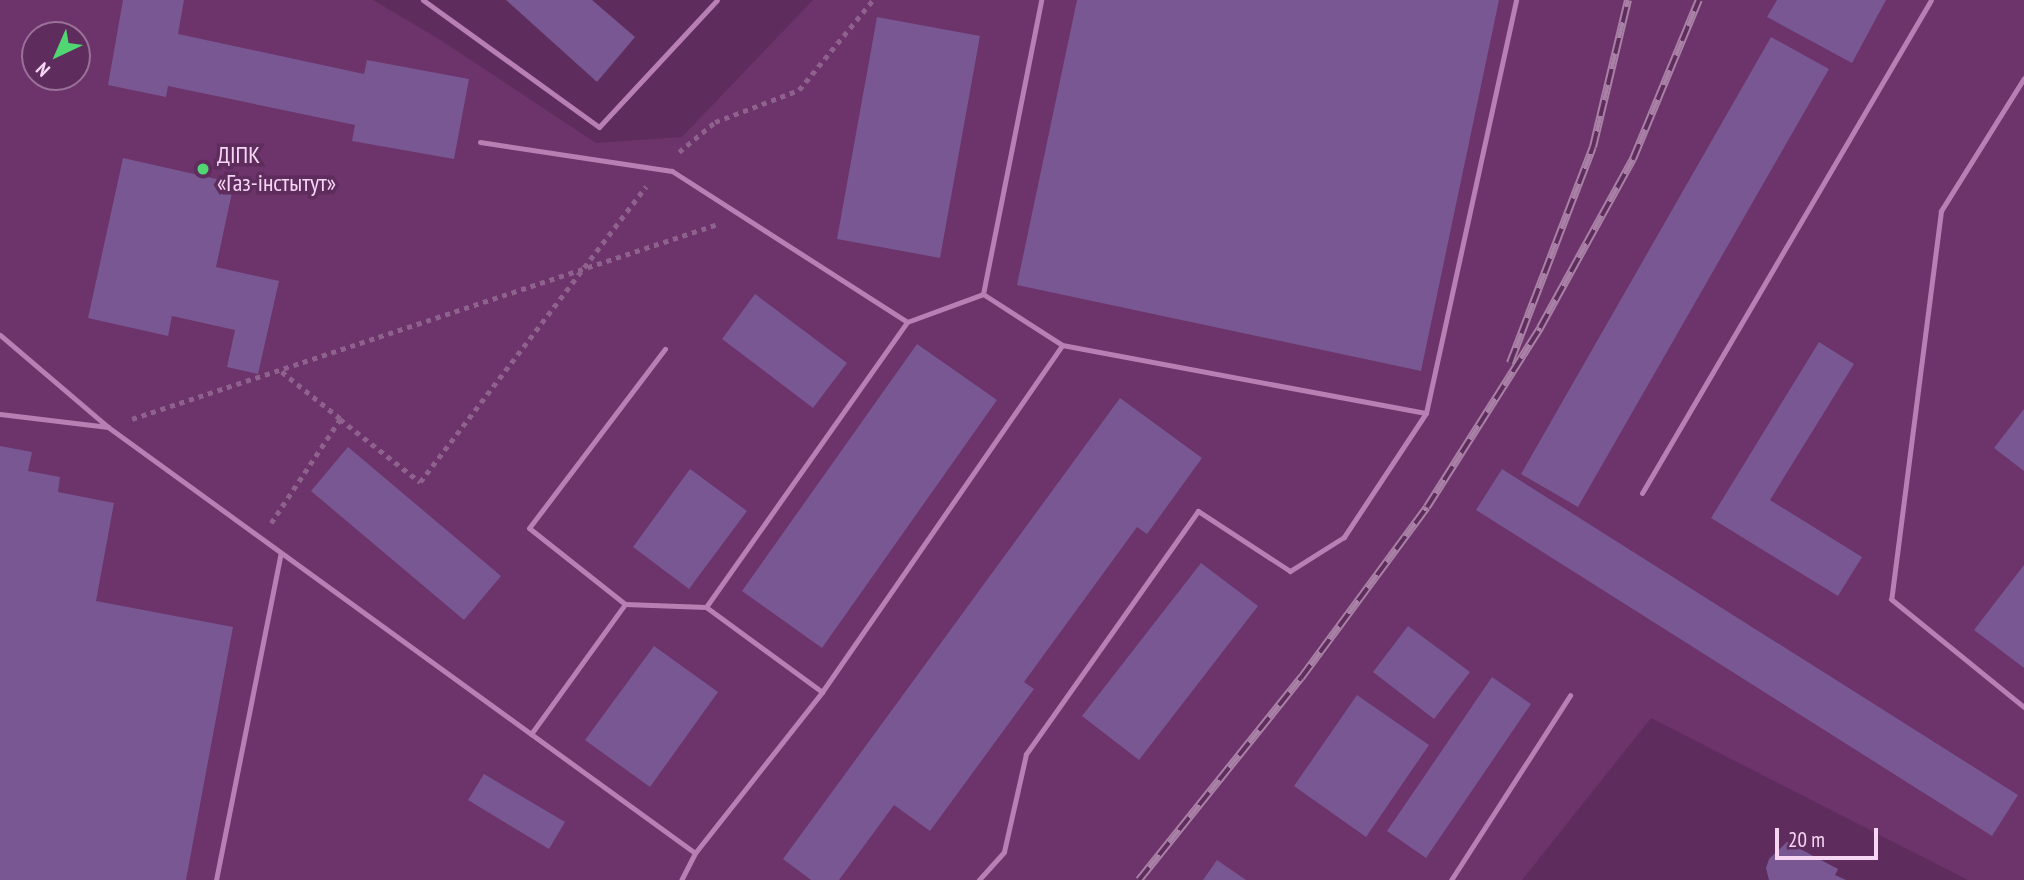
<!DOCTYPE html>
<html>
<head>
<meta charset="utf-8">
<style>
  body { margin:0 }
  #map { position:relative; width:2024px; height:880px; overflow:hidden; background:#5f2d5d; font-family:"PT Sans Narrow",sans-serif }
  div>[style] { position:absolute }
  .built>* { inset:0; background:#6c346a }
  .building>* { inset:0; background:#785793 }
  .path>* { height:4.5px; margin-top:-2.25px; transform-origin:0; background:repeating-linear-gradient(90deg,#8e628c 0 5px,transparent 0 10px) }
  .lane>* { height:5px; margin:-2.5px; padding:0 2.5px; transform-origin:2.5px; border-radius:2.5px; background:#b77fb3 }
  .rail>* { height:8px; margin-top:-4px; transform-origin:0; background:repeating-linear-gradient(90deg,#5f2d5d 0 16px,#a980a6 0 32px); box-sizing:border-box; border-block:2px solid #a980a6 }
  .dots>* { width:19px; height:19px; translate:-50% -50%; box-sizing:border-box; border:4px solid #5f2d5d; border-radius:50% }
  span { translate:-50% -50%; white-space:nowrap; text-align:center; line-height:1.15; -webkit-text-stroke:7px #5f2d5d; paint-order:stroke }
  .poi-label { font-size:24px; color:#f6d7f3 }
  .left { translate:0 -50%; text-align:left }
  .north { position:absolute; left:21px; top:21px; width:70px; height:70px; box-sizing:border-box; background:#5f2d5d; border:2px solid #9b7199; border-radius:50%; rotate:224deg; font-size:19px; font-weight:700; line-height:28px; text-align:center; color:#f6d7f3 }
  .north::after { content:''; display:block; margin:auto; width:24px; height:32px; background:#51d674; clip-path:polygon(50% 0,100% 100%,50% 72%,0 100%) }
  .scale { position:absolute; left:1775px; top:828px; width:103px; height:32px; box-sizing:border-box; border:4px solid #f6d7f3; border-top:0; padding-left:9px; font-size:21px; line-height:24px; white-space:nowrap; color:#f6d7f3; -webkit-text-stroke:5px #5f2d5d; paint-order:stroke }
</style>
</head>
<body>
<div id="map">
  <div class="built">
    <div style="clip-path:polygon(evenodd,0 0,373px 0,442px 41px,596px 143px,682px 137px,813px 0,2024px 0,2024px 880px,1968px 880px,1651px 718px,1522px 880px,0 880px,0 0,35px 35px,77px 35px,77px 77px,35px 77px,35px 35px)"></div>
  </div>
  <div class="building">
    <div style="clip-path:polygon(123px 0,184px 0,178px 34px,364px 74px,367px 60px,469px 79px,454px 159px,352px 141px,355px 125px,168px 86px,166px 97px,108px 85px)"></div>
    <div style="clip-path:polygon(506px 0,592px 0,635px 37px,597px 82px)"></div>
    <div style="clip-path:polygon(1077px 0,1499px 0,1421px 371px,1017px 285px)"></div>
    <div style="clip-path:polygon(1777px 0,1886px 0,1852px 63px,1767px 17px)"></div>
    <div style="clip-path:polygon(877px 17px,980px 36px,940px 258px,837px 239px)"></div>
    <div style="clip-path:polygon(1771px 37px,1829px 69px,1578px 507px,1521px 474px)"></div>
    <div style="clip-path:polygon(123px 158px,234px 183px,216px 267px,279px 281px,258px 374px,227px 367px,235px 330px,172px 316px,168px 336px,88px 318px)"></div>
    <div style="clip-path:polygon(755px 294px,847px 363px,813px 408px,722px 339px)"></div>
    <div style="clip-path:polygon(1819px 342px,1854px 364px,1770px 500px,1862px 557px,1838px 596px,1711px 518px)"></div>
    <div style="clip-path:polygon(917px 344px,997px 400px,822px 648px,742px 591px)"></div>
    <div style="clip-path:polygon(1120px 398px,1202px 458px,1147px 534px,1137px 527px,1024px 682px,1034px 689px,930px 831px,894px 805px,839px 880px,811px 880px,783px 859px)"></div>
    <div style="clip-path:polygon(2024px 409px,2024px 471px,1994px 448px)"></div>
    <div style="clip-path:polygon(0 446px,32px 452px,28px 471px,60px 477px,58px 492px,114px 503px,96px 601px,233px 627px,186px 880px,0 880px)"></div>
    <div style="clip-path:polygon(348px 447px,501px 576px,464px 620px,311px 491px)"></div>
    <div style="clip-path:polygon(690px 469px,747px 511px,689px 589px,633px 547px)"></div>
    <div style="clip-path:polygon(1502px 469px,2018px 795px,1992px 836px,1476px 510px)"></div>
    <div style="clip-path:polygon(1201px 563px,1258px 606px,1139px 760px,1082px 716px)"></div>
    <div style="clip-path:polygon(2024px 565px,2024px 668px,1974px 630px)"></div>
    <div style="clip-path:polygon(1408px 626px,1470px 672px,1434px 719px,1373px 672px)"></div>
    <div style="clip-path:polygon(654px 646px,718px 692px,650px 787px,585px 740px)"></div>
    <div style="clip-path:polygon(1492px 677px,1531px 704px,1426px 858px,1387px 831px)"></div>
    <div style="clip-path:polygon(1357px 695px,1429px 745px,1366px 837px,1294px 786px)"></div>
    <div style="clip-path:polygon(484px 774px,565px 822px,549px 849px,468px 800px)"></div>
    <div style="clip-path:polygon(1787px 842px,1838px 869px,1835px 875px,1846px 880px,1769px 880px,1766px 868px,1769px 859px)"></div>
    <div style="clip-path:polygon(1217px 860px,1246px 880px,1203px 880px)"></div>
  </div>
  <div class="path">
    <div style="left:679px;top:152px;width:47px;rotate:-39.8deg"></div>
    <div style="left:715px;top:122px;width:90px;rotate:-20.9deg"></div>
    <div style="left:799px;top:90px;width:117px;rotate:-50.6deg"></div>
    <div style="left:132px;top:419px;width:618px;rotate:-18.41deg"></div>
    <div style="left:340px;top:419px;width:102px;rotate:38.2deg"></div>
    <div style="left:420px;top:482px;width:372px;rotate:-52.6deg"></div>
    <div style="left:271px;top:523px;width:125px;rotate:-56.4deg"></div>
    <div style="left:340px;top:419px;width:78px;rotate:-141.2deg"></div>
  </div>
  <div class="lane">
    <div style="left:423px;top:0;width:217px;rotate:35.8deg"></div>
    <div style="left:599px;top:127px;width:173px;rotate:-47.1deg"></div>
    <div style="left:2024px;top:78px;width:157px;rotate:122deg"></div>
    <div style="left:1941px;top:211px;width:391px;rotate:97.3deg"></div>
    <div style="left:1891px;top:599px;width:171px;rotate:39.1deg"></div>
    <div style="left:480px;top:142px;width:194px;rotate:8.6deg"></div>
    <div style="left:672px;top:171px;width:279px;rotate:32.7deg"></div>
    <div style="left:983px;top:294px;width:300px;rotate:-78.8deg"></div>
    <div style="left:0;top:335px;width:142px;rotate:40.4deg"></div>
    <div style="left:108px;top:427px;width:725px;rotate:35.97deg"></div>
    <div style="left:695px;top:853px;width:30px;rotate:117deg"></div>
    <div style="left:1426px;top:413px;width:423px;rotate:-77.7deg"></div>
    <div style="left:0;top:414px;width:109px;rotate:6.9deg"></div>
    <div style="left:1642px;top:493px;width:571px;rotate:-59.62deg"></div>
    <div style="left:625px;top:604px;width:81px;rotate:2.1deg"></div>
    <div style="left:706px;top:607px;width:349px;rotate:-54.8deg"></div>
    <div style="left:907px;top:322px;width:81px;rotate:-20.2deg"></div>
    <div style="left:983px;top:294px;width:94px;rotate:32.8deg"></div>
    <div style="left:706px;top:607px;width:144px;rotate:36.2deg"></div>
    <div style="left:531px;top:734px;width:160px;rotate:-54.1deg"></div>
    <div style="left:625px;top:604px;width:122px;rotate:-141.6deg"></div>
    <div style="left:529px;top:528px;width:225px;rotate:-52.8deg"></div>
    <div style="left:695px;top:853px;width:205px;rotate:-51.7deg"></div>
    <div style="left:822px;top:692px;width:422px;rotate:-55.3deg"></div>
    <div style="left:1062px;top:345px;width:370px;rotate:10.6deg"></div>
    <div style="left:1426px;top:413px;width:149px;rotate:123.5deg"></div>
    <div style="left:1344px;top:537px;width:64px;rotate:147.8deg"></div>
    <div style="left:1290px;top:571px;width:110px;rotate:-146.9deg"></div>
    <div style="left:1198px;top:511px;width:298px;rotate:125.3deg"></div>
    <div style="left:1026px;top:754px;width:100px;rotate:102.7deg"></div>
    <div style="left:1004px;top:852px;width:38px;rotate:132deg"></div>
    <div style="left:216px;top:880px;width:333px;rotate:-78.8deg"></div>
    <div style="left:1451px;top:880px;width:220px;rotate:-57.2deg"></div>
  </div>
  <div class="rail">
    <div style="left:1510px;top:363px;width:231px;rotate:-69deg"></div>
    <div style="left:1593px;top:147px;width:151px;rotate:-76.6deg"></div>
    <div style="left:1139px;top:880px;width:259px;rotate:-51.3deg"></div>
    <div style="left:1301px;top:678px;width:212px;rotate:-53.6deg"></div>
    <div style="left:1427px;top:507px;width:212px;rotate:-57.7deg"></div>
    <div style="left:1540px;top:328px;width:193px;rotate:-61.2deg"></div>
    <div style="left:1633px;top:159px;width:172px;rotate:-67.5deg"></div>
  </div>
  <div class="dots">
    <div style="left:203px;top:169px;background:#51d674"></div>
  </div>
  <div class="poi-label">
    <span class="left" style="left:217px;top:169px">ДІПК<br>«Газ-інстытут»</span>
  </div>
  <div class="north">N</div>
  <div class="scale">20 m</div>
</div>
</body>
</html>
